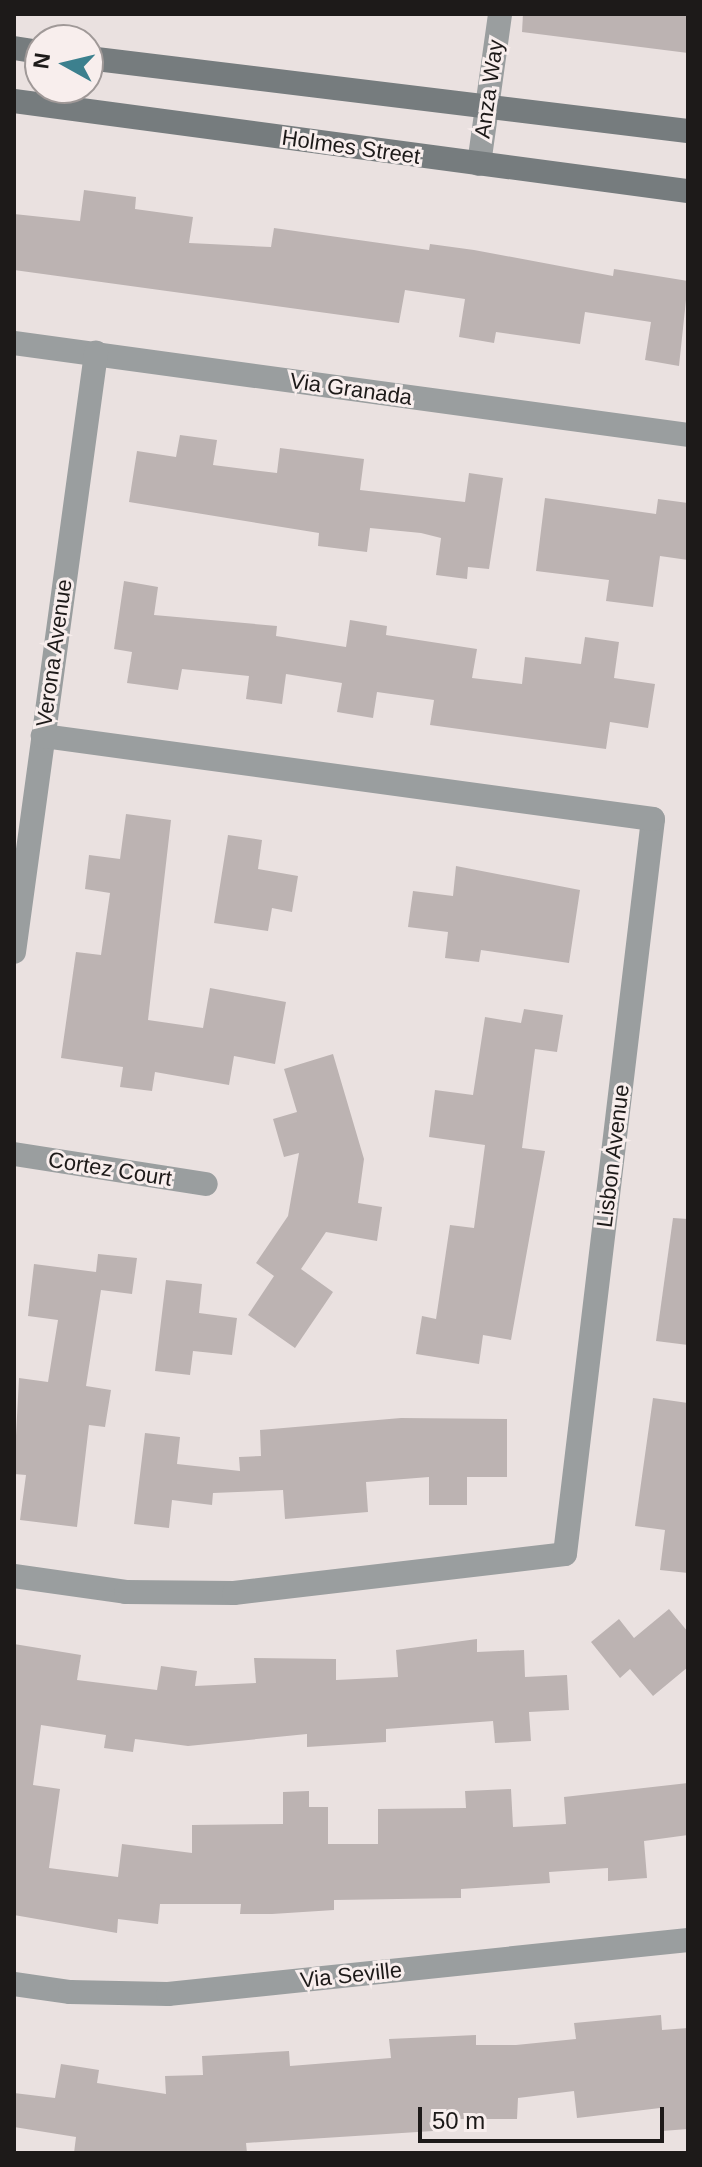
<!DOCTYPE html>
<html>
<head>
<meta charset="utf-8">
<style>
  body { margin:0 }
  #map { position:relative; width:702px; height:2167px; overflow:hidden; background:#eae1e0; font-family:Arial,sans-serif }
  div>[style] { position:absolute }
  .building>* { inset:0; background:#bcb3b2 }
  .street>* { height:24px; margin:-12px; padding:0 12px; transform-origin:12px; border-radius:12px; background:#9a9e9f }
  .secondary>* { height:24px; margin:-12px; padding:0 12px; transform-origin:12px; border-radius:12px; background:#767c7e }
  span { translate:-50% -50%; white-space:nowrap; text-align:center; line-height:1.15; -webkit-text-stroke:6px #f8eeed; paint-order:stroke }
  .street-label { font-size:22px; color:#1d1a19 }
  .frame { position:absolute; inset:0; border:16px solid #1d1a19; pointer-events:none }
  .north { position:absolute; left:24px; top:24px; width:80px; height:80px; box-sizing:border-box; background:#f8eeed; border:2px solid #a09998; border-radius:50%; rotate:278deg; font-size:22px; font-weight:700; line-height:32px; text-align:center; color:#1d1a19 }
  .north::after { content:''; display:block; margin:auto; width:28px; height:36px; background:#3c808e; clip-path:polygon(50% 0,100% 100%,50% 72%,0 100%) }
  .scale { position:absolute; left:418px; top:2107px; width:246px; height:36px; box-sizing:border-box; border:4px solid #1d1a19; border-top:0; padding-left:10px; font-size:24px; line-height:28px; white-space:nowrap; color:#1d1a19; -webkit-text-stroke:6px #f8eeed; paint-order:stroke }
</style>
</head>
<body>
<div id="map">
  <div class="building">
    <div style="clip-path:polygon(523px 14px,688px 14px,688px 53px,522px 32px)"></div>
    <div style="clip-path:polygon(84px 190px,136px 197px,135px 209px,193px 217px,189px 243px,271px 247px,274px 228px,429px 250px,430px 244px,474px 250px,613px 276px,614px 269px,688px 281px,679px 366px,645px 360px,651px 322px,585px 312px,580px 344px,496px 332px,494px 343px,459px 337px,465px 299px,405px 290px,399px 323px,14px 270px,14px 214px,80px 221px)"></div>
    <div style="clip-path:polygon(180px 435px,217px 440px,213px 465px,277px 473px,280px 448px,364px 459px,360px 490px,465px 502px,469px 473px,503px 478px,489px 569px,468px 567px,467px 579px,436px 575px,441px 538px,421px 533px,370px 528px,367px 552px,318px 546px,319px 533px,129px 502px,137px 451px,176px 457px)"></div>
    <div style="clip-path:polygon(545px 498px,656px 514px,658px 499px,688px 503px,688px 560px,660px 556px,653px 607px,606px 601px,609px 580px,536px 571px)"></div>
    <div style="clip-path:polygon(124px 581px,158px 587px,154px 615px,277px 626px,276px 636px,346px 647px,350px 620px,387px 626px,386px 635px,477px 649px,472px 678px,522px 684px,525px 657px,581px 664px,585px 637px,619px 642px,614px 678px,655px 684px,648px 728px,610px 722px,606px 749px,430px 725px,434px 700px,377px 692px,373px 718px,337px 712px,342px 683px,286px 674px,282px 704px,246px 699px,249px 676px,182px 669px,178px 690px,127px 683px,132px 652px,114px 649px)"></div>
    <div style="clip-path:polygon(126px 814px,171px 820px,148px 1020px,203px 1028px,210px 988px,286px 1002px,275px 1064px,234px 1056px,229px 1085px,155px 1072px,152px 1091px,120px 1087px,123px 1067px,61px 1058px,76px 952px,101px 955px,110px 893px,85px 889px,89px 855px,120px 859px)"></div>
    <div style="clip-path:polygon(228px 835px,262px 840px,258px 869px,298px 876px,292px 912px,272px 908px,268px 931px,214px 923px)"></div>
    <div style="clip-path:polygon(456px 866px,580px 890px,569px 963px,481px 950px,479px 962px,445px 958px,448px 932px,408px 927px,413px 891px,453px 896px)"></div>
    <div style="clip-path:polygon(524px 1009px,563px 1015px,557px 1052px,535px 1049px,522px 1148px,545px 1151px,511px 1340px,483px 1335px,479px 1364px,416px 1354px,422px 1316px,436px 1319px,450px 1225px,474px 1228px,485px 1145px,429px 1137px,435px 1090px,473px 1095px,485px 1017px,521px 1023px)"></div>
    <div style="clip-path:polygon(333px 1054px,364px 1159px,358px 1203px,382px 1207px,377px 1241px,326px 1232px,301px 1269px,333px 1292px,295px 1348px,248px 1315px,274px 1276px,256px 1263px,288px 1216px,299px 1153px,284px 1157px,273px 1119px,297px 1112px,284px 1069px)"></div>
    <div style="clip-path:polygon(673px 1218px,688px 1219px,688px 1345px,656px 1341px)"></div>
    <div style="clip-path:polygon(98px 1254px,137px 1258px,132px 1294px,101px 1290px,86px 1386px,111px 1390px,105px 1427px,89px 1425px,77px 1527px,20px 1520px,26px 1475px,14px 1474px,19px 1378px,48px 1382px,58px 1320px,28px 1316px,34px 1264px,96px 1272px)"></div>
    <div style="clip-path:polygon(166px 1280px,202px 1284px,199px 1313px,237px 1318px,232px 1355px,193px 1351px,190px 1375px,155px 1371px)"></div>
    <div style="clip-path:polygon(653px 1398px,688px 1403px,688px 1573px,660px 1570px,665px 1530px,635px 1526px)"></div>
    <div style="clip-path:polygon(401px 1418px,507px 1419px,507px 1477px,467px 1477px,467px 1505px,429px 1505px,429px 1477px,366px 1482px,368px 1512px,285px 1519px,283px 1490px,213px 1493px,212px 1505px,172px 1500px,169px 1528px,134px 1524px,145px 1433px,180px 1437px,177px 1464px,240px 1471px,239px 1457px,261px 1456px,260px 1430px)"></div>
    <div style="clip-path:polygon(669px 1609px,688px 1632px,688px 1667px,653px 1696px,630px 1669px,620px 1678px,591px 1642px,619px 1619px,634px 1638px)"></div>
    <div style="clip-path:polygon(477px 1639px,477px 1652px,524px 1650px,525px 1677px,567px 1675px,569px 1710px,529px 1712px,531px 1741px,495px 1743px,493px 1721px,386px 1729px,386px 1742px,307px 1747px,307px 1734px,188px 1746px,135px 1739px,133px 1752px,104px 1748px,106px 1735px,41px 1725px,33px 1785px,60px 1789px,49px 1868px,118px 1877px,122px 1844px,192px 1853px,192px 1825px,283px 1824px,283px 1792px,309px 1791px,309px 1807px,328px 1807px,328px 1844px,378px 1844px,378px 1809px,466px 1808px,465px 1791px,511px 1789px,513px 1827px,566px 1824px,564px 1797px,688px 1783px,688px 1835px,644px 1841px,647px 1878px,608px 1881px,608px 1868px,549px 1872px,550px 1883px,461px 1889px,461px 1898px,334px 1900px,334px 1910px,272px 1914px,240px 1914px,241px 1904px,160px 1904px,158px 1924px,118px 1919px,117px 1933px,14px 1915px,14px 1644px,81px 1655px,77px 1680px,157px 1690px,161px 1666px,197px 1671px,195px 1686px,256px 1683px,254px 1658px,336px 1659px,336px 1680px,398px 1677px,396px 1650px)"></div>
    <div style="clip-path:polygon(661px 2015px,662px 2030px,688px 2028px,688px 2129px,662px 2131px,660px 2108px,577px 2118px,574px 2091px,518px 2098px,517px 2119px,432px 2119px,433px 2131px,246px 2143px,247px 2153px,74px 2153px,76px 2137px,14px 2127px,14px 2093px,55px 2098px,61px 2064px,99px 2070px,97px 2083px,166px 2094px,165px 2076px,203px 2075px,202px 2056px,289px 2051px,290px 2066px,391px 2058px,389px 2039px,476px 2035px,476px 2045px,516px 2045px,576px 2039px,574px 2023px)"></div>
  </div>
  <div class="street">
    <div style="left:479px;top:164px;width:151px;rotate:-82deg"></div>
    <div style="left:14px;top:343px;width:680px;rotate:7.77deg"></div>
    <div style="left:14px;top:952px;width:605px;rotate:-82.2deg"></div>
    <div style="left:14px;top:1154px;width:194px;rotate:8.9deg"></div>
    <div style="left:14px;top:1576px;width:113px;rotate:8.1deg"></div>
    <div style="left:126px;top:1592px;width:108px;rotate:0.5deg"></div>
    <div style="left:234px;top:1593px;width:333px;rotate:-6.7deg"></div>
    <div style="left:565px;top:1554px;width:740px;rotate:-83.17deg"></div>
    <div style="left:653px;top:819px;width:616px;rotate:-172.25deg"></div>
    <div style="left:14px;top:1984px;width:57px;rotate:8.1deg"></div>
    <div style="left:70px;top:1992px;width:98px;rotate:1.2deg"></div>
    <div style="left:168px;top:1994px;width:523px;rotate:-5.93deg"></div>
  </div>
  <div class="secondary">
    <div style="left:14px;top:48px;width:26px;rotate:9deg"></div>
    <div style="left:88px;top:58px;width:604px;rotate:6.94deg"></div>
    <div style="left:14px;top:101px;width:680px;rotate:7.61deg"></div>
  </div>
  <div class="street-label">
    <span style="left:489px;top:89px;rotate:-82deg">Anza Way</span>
    <span style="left:351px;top:147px;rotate:8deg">Holmes Street</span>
    <span style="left:351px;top:389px;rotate:8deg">Via Granada</span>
    <span style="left:54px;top:653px;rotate:-82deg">Verona Avenue</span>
    <span style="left:613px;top:1156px;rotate:-83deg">Lisbon Avenue</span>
    <span style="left:110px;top:1169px;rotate:9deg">Cortez Court</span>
    <span style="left:351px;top:1975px;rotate:-6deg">Via Seville</span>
  </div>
  <div class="frame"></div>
  <div class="north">N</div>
  <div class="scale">50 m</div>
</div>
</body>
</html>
